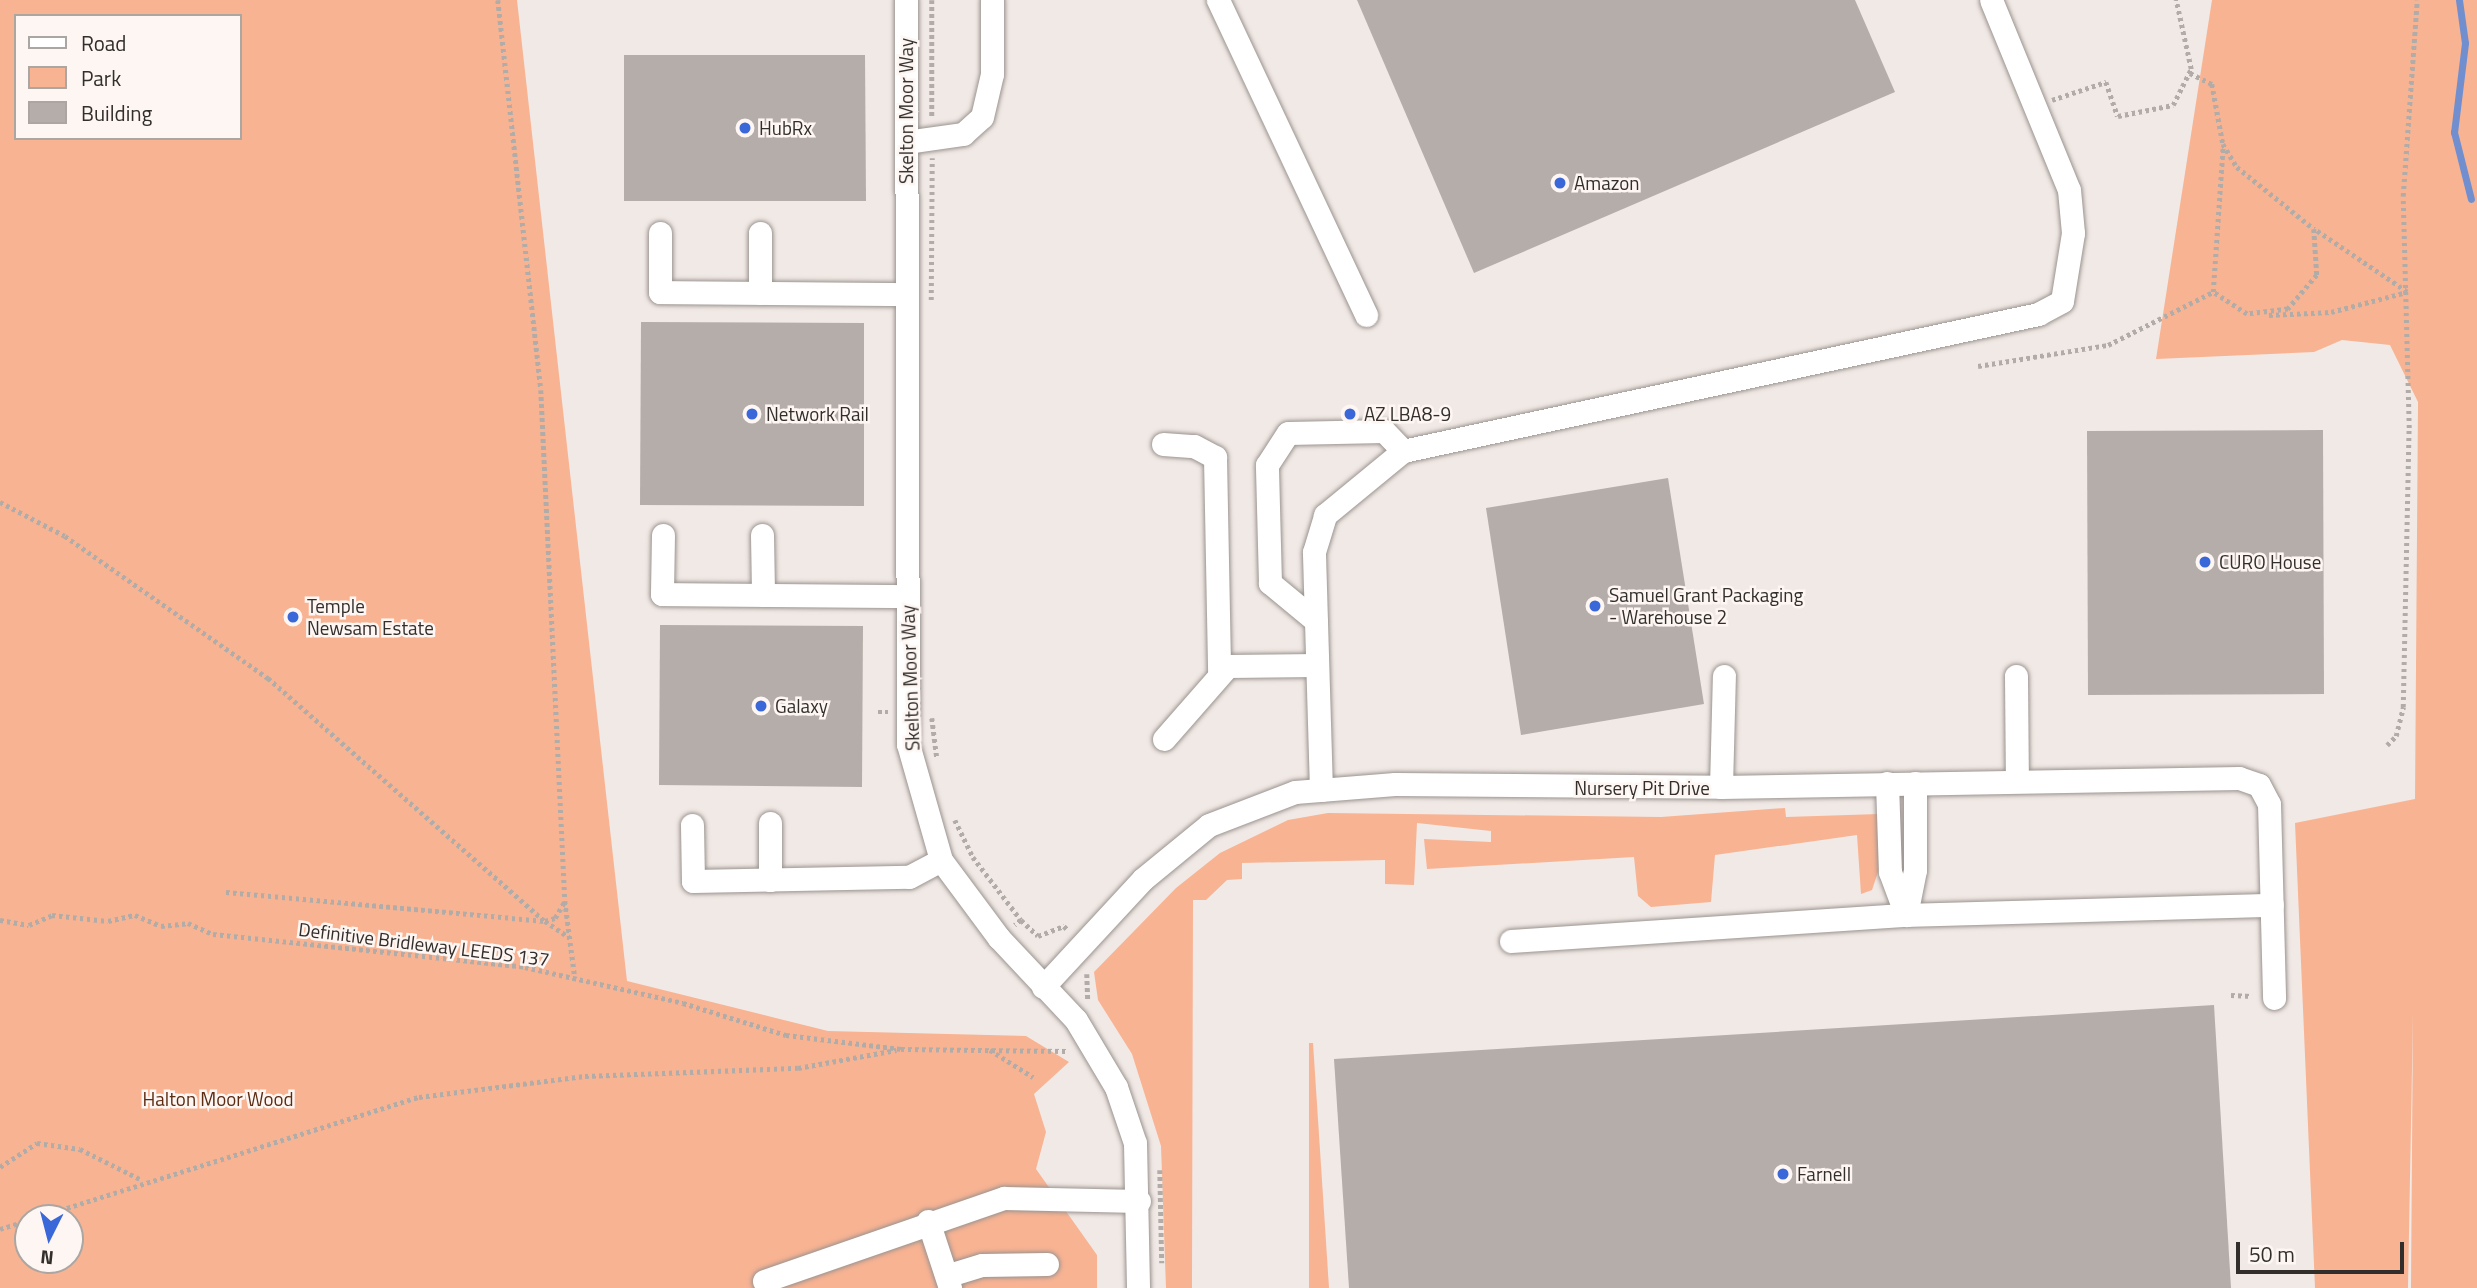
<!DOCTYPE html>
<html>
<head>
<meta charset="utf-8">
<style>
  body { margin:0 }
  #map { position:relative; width:2477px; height:1288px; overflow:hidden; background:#f1e9e5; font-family:"Titillium Web",sans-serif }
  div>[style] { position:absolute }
  .green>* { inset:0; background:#f8b393 }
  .stream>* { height:7px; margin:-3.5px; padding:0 3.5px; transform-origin:3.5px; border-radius:3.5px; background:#718fcf }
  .building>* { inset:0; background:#b4ada9 }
  .path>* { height:4.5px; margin-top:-2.25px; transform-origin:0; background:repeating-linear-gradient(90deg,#b2aca8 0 3.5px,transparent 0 7px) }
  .roads { filter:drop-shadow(0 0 2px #9a938f) drop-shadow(0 0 2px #9a938f) }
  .minor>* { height:23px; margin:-11.5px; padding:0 11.5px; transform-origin:11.5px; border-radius:11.5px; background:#fff }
  .dots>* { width:19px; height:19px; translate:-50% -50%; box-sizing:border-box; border:4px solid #fef6f2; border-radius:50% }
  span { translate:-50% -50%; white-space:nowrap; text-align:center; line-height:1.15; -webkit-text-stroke:5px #fef6f2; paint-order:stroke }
  .street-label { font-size:19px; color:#312e2c }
  .poi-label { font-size:19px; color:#312e2c }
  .left { translate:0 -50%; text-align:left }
  .park-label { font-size:19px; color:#5b2b12 }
  .legend { position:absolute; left:14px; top:14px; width:228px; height:126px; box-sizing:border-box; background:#fef6f2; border:2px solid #aca6a3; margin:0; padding:9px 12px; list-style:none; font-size:21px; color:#312e2c }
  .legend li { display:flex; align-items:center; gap:14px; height:35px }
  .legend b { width:35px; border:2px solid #aca6a3 }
  .north { position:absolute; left:14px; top:1204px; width:70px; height:70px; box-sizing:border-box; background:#fef6f2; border:2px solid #aca6a3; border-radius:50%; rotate:186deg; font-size:19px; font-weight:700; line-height:28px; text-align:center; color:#312e2c }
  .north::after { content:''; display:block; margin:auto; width:24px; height:32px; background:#3b68d9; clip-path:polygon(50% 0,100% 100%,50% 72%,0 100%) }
  .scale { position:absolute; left:2236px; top:1242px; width:168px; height:32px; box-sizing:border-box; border:4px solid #312e2c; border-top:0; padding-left:9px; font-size:21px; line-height:24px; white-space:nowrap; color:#312e2c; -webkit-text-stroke:5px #fef6f2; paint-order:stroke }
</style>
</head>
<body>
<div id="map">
  <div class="green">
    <div style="clip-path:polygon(evenodd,0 0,517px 0,627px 981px,828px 1031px,1026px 1036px,1069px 1062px,1034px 1094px,1046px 1132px,1036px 1169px,1097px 1255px,1097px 1288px,0 1288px,0 0,16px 16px,240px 16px,240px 138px,16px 138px,16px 16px,0 0,28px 1218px,70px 1218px,70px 1260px,28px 1260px,28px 1218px)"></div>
    <div style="clip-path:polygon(2212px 0,2477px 0,2477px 1288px,2411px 1288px,2413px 1013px,2408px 1288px,2315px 1288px,2295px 823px,2415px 799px,2418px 402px,2390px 345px,2342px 340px,2314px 352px,2156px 359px)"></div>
    <div style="clip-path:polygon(1785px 808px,1786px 817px,1879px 814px,1881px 863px,1872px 890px,1861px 894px,1857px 835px,1715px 855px,1711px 902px,1651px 907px,1638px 896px,1634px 857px,1427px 869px,1424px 839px,1491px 842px,1491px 831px,1417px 823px,1414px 885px,1385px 884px,1385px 860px,1242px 863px,1242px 879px,1227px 880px,1206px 900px,1193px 900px,1192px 1288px,1166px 1288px,1161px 1146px,1132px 1054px,1098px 1000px,1094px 972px,1176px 888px,1220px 853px,1288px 820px,1328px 813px,1661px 817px)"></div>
    <div style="clip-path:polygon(1309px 1043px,1313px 1043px,1329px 1288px,1309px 1288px)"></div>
  </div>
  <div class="stream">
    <div style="left:2459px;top:0;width:43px;rotate:82.1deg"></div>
    <div style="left:2465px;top:43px;width:90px;rotate:97deg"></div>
    <div style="left:2454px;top:132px;width:69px;rotate:75.8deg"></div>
  </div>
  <div class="building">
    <div style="clip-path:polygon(1357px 0,1855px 0,1895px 92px,1474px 273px)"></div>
    <div style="clip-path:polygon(624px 55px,865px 55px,866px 201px,624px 201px)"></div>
    <div style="clip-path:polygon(641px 322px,864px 323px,864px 506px,640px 505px)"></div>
    <div style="clip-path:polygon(2323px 430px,2324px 694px,2088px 695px,2087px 431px)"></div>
    <div style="clip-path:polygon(1668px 478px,1704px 704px,1521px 735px,1486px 508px)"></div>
    <div style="clip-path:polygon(660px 625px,863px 626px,862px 787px,659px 785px)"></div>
    <div style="clip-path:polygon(2214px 1005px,2231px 1288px,1349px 1288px,1334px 1059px)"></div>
  </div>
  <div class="path">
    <div style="left:498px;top:0;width:392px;rotate:83.7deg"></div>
    <div style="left:541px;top:390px;width:512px;rotate:87.31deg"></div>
    <div style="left:932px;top:0;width:118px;rotate:90deg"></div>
    <div style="left:2190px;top:73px;width:25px;rotate:27deg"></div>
    <div style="left:2212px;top:84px;width:61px;rotate:79.6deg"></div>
    <div style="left:2223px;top:144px;width:27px;rotate:59deg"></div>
    <div style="left:2237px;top:167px;width:99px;rotate:38.8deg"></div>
    <div style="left:2314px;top:229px;width:46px;rotate:86.3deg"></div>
    <div style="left:2317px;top:275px;width:45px;rotate:130.5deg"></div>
    <div style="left:2288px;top:309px;width:41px;rotate:173deg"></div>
    <div style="left:2247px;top:314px;width:40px;rotate:-147.1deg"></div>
    <div style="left:2213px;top:292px;width:148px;rotate:-86.1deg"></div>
    <div style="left:2052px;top:100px;width:57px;rotate:-18.4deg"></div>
    <div style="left:2106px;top:82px;width:36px;rotate:71deg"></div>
    <div style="left:2118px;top:116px;width:56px;rotate:-11.3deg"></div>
    <div style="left:2173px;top:105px;width:40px;rotate:-63.4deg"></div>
    <div style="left:2191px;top:69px;width:71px;rotate:-102.3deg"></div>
    <div style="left:931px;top:300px;width:142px;rotate:-89.6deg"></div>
    <div style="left:2269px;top:315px;width:62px;rotate:-2.8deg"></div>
    <div style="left:2331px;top:312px;width:79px;rotate:-14.7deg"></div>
    <div style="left:2407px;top:292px;width:112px;rotate:-145.9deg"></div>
    <div style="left:1978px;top:366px;width:132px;rotate:-9.2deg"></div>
    <div style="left:2108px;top:345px;width:118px;rotate:-26.8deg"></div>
    <div style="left:0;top:502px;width:73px;rotate:27.6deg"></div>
    <div style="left:65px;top:536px;width:248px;rotate:35deg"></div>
    <div style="left:268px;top:678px;width:368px;rotate:41.3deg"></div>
    <div style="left:545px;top:921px;width:10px;rotate:-17deg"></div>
    <div style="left:555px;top:918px;width:20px;rotate:-60deg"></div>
    <div style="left:565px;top:901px;width:78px;rotate:82.6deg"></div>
    <div style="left:878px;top:712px;width:10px"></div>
    <div style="left:932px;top:718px;width:40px;rotate:82.9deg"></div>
    <div style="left:2387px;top:745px;width:13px;rotate:-45deg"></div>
    <div style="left:2396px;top:736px;width:30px;rotate:-76deg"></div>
    <div style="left:2403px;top:707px;width:279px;rotate:-88.8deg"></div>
    <div style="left:2409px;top:428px;width:232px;rotate:-91.5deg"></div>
    <div style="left:2403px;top:196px;width:196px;rotate:-85.9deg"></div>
    <div style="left:955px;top:820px;width:41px;rotate:64.1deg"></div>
    <div style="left:973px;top:857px;width:79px;rotate:52.7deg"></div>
    <div style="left:1021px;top:920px;width:8px;rotate:140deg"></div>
    <div style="left:226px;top:892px;width:320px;rotate:5.2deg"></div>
    <div style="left:545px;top:921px;width:29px;rotate:34deg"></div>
    <div style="left:0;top:920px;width:29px;rotate:10deg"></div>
    <div style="left:29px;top:925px;width:25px;rotate:-23deg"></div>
    <div style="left:52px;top:915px;width:56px;rotate:6.1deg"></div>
    <div style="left:108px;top:921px;width:28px;rotate:-13deg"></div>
    <div style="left:135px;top:915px;width:28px;rotate:23deg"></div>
    <div style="left:161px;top:926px;width:27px;rotate:-6deg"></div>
    <div style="left:188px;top:923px;width:27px;rotate:24deg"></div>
    <div style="left:213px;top:934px;width:314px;rotate:6deg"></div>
    <div style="left:525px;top:967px;width:162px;rotate:12.8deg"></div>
    <div style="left:683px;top:1003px;width:108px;rotate:17.3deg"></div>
    <div style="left:786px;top:1035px;width:116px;rotate:6.9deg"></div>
    <div style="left:901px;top:1049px;width:167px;rotate:0.7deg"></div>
    <div style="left:1021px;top:920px;width:23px;rotate:43deg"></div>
    <div style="left:1038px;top:936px;width:28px;rotate:-21deg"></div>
    <div style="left:1064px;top:926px;width:7px;rotate:45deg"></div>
    <div style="left:1087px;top:974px;width:25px;rotate:88deg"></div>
    <div style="left:2231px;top:995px;width:21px;rotate:3deg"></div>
    <div style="left:990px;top:1050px;width:51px;rotate:32.1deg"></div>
    <div style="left:0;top:1167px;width:44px;rotate:-33deg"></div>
    <div style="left:37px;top:1143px;width:43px;rotate:7.9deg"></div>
    <div style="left:80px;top:1149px;width:69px;rotate:26.6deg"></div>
    <div style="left:1160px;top:1170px;width:93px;rotate:88.8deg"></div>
    <div style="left:0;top:1229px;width:439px;rotate:-17.5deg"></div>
    <div style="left:419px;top:1097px;width:167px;rotate:-7.2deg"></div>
    <div style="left:585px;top:1076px;width:213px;rotate:-2.2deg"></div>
    <div style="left:798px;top:1068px;width:100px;rotate:-10.4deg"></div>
  </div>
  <div class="roads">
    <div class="minor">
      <div style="left:906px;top:0;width:744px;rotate:89.85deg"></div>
      <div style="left:908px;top:744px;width:121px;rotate:74.1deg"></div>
      <div style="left:941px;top:860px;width:97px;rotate:53.4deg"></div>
      <div style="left:999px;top:938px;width:112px;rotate:46.8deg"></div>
      <div style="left:1076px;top:1020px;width:78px;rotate:59.2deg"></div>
      <div style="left:1116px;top:1087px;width:59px;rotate:71.3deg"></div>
      <div style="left:1135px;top:1143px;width:145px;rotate:88.8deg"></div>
      <div style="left:1218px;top:0;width:348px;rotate:64.8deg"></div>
      <div style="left:906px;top:142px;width:58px;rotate:-8deg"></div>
      <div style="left:963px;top:134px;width:25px;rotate:-42deg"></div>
      <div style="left:982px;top:117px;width:44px;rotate:-76.9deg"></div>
      <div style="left:992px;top:74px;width:74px;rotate:-90deg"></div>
      <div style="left:660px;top:233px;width:59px;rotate:90deg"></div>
      <div style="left:660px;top:292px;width:247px;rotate:0.5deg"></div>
      <div style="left:760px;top:233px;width:60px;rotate:90deg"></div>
      <div style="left:1163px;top:444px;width:31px;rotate:4deg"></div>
      <div style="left:1194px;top:446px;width:24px;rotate:28deg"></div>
      <div style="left:1215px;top:457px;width:214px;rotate:88.9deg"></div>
      <div style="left:663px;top:535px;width:59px;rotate:91deg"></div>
      <div style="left:662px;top:594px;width:246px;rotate:0.5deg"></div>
      <div style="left:762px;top:535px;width:60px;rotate:89deg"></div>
      <div style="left:1316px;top:621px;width:60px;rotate:-140.4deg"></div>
      <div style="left:1270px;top:583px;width:118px;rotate:-91.5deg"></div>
      <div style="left:1267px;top:465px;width:38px;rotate:-57deg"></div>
      <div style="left:1288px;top:433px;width:96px;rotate:-1.2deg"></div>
      <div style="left:1384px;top:431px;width:28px;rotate:46deg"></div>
      <div style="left:2016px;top:676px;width:105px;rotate:89.5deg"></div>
      <div style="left:1164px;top:739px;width:97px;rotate:-48.8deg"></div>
      <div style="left:1228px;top:666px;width:89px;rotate:-0.6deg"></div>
      <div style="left:1887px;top:783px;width:89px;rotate:88.1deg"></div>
      <div style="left:1890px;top:872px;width:46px;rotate:69.6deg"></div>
      <div style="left:1906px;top:915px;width:46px;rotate:-78.7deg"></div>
      <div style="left:1915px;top:870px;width:87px;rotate:-90deg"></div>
      <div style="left:1721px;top:787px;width:111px;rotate:-88.5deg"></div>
      <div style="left:1321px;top:790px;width:238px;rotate:-91.7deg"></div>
      <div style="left:1314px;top:552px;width:39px;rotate:-73deg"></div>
      <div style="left:1325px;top:515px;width:101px;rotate:-39.4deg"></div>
      <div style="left:1403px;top:451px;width:650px;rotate:-12.17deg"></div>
      <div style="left:2038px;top:314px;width:27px;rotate:-28deg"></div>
      <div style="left:2062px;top:301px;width:69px;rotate:-80.8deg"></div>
      <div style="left:2073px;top:233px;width:43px;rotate:-95.3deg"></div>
      <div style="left:2069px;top:190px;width:205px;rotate:-112.3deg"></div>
      <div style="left:770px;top:823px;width:57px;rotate:90deg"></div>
      <div style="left:692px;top:825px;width:56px;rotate:89deg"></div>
      <div style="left:693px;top:881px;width:216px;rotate:-1.1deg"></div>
      <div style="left:909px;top:877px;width:36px;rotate:-28deg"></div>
      <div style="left:1511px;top:941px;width:396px;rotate:-3.8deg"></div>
      <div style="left:1906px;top:915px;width:366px;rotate:-1.6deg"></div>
      <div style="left:1043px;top:987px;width:147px;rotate:-47.2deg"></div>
      <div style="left:1143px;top:879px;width:85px;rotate:-39.3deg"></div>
      <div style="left:1209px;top:825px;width:92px;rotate:-21deg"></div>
      <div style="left:1295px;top:792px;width:100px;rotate:-4.6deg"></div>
      <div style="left:1395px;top:784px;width:326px;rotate:0.5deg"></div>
      <div style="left:1721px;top:787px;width:518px;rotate:-1deg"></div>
      <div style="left:2239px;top:778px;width:21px;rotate:19deg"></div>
      <div style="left:2259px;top:785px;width:21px;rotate:62deg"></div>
      <div style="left:2269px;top:804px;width:194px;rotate:88.5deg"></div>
      <div style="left:928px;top:1221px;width:71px;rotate:71.8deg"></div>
      <div style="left:949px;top:1275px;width:34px;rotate:-17deg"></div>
      <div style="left:982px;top:1265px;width:65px;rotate:-0.9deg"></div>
      <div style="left:764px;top:1281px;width:254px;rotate:-19.1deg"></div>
      <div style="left:1004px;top:1198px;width:135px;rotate:1.3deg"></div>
    </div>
  </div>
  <div class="dots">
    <div style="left:745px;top:128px;background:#3b68d9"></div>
    <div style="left:1560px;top:183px;background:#3b68d9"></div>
    <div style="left:752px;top:414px;background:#3b68d9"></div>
    <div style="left:1350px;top:414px;background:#3b68d9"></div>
    <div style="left:2205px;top:562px;background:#3b68d9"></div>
    <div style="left:1595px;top:606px;background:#3b68d9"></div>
    <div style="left:293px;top:617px;background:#3b68d9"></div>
    <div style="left:761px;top:706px;background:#3b68d9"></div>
    <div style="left:1783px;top:1174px;background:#3b68d9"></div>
  </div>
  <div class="street-label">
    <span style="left:906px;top:111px;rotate:-90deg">Skelton Moor Way</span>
    <span style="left:910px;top:678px;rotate:-92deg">Skelton Moor Way</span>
    <span style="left:1642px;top:788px">Nursery Pit Drive</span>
    <span style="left:424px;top:944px;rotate:7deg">Definitive Bridleway LEEDS 137</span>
  </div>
  <div class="poi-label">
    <span class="left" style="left:759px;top:128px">HubRx</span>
    <span class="left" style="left:1574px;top:183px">Amazon</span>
    <span class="left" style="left:766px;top:414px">Network Rail</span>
    <span class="left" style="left:1364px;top:414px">AZ LBA8-9</span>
    <span class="left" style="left:2219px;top:562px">CURO House</span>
    <span class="left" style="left:1609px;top:606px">Samuel Grant Packaging<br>- Warehouse 2</span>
    <span class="left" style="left:307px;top:617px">Temple<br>Newsam Estate</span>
    <span class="left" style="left:775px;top:706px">Galaxy</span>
    <span class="left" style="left:1797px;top:1174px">Farnell</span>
  </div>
  <div class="park-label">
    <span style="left:218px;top:1099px">Halton Moor Wood</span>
  </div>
  <ul class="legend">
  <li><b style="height:9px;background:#fff"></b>Road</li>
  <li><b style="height:19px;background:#f8b393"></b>Park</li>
  <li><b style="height:19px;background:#b4ada9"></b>Building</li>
  </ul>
  <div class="north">N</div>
  <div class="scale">50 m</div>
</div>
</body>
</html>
